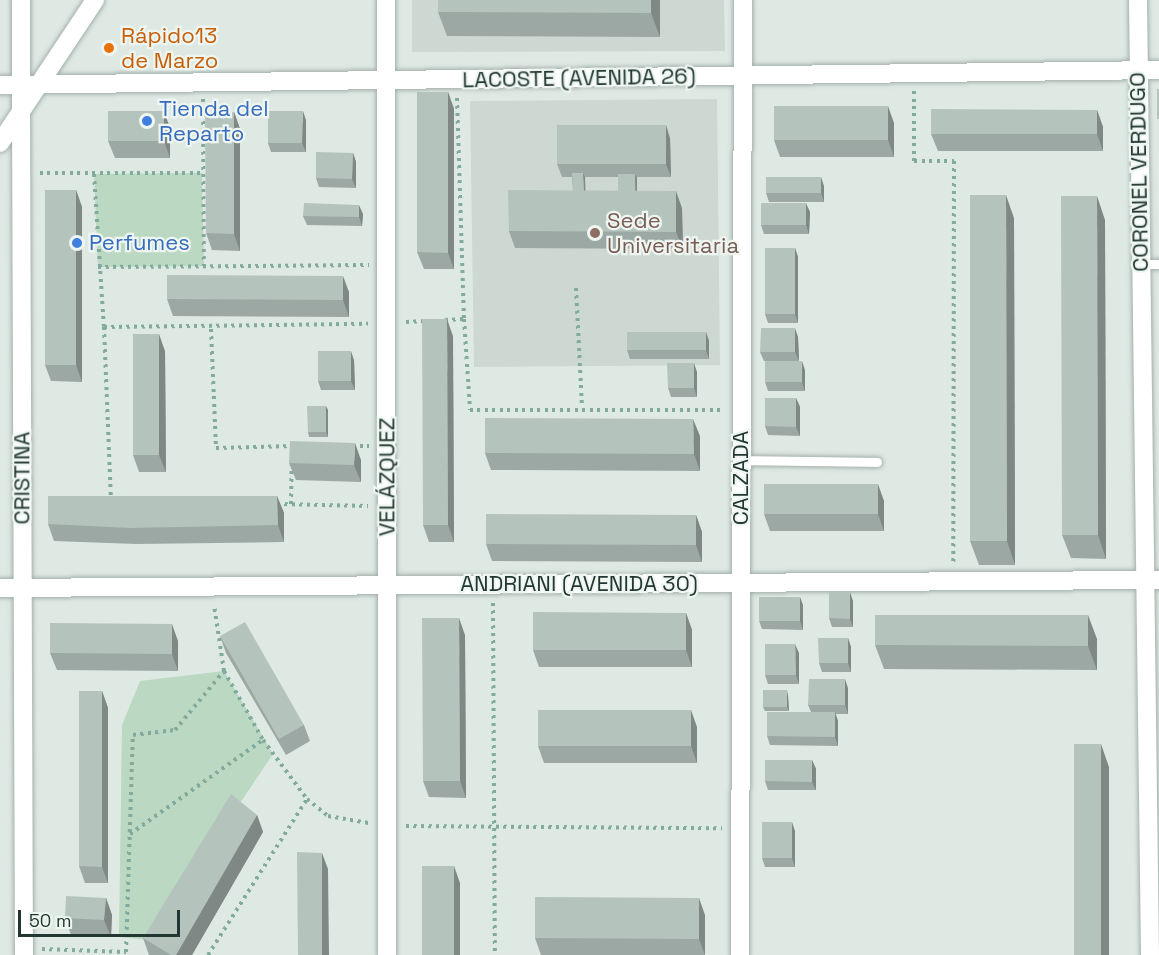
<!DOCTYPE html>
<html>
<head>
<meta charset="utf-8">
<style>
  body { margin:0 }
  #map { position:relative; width:1159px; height:955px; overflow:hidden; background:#dfe9e4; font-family:"Space Grotesk",sans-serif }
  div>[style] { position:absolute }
  .built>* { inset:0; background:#cdd8d3 }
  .green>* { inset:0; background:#bad8c2 }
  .path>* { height:4px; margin-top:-2px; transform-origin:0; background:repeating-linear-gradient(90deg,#82aa9d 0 3px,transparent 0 7.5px) }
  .roads { filter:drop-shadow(0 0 2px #a3b0ab) drop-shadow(0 0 2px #a3b0ab) }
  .service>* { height:9px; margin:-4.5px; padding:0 4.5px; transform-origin:4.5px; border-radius:4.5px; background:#fff }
  .minor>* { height:18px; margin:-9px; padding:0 9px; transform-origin:9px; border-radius:9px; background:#fff }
  .tertiary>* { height:18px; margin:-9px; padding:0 9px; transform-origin:9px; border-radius:9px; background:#fff }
  .secondary>* { height:18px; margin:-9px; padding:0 9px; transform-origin:9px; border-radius:9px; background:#fff }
  .wall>* { inset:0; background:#9ca8a3 }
  .shaded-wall>* { inset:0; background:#7f8884 }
  .building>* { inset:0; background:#b5c3bd }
  .dots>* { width:16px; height:16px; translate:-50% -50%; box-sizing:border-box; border:3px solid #eff6f2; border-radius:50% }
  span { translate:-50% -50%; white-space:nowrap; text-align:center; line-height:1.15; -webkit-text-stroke:4.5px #eff6f2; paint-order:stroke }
  .food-label { font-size:22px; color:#c56008 }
  .left { translate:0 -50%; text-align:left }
  .street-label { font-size:22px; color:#223731 }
  .shop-label { font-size:22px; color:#366cbe }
  .education-label { font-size:22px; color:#785e54 }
  .scale { position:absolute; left:18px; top:910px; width:162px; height:27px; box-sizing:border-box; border:3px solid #223731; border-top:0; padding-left:8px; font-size:18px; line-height:21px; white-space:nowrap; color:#223731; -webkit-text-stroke:4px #eff6f2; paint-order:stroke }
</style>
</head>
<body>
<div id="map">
  <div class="built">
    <div style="clip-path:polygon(412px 0,724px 0,725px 51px,412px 52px)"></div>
    <div style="clip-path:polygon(717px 99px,720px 365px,474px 367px,470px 101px)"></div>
  </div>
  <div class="green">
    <div style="clip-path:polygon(202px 173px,204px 266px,98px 267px,94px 174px)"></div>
    <div style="clip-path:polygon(224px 671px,273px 754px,148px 940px,119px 937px,122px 725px,140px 681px)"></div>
  </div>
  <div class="path">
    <div style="left:914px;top:91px;width:70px;rotate:90deg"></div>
    <div style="left:914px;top:161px;width:40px"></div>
    <div style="left:954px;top:161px;width:401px;rotate:90.1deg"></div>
    <div style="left:457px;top:98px;width:221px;rotate:88.2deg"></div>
    <div style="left:203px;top:99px;width:167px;rotate:89.7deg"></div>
    <div style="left:40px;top:173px;width:162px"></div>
    <div style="left:94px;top:174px;width:153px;rotate:86.3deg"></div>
    <div style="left:104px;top:327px;width:264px;rotate:-0.7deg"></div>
    <div style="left:98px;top:267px;width:271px;rotate:-0.4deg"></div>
    <div style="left:576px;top:288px;width:120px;rotate:87.1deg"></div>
    <div style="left:445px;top:320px;width:19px;rotate:-3deg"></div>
    <div style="left:464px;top:319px;width:91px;rotate:86.2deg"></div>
    <div style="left:470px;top:410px;width:255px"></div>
    <div style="left:406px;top:322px;width:19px;rotate:-3deg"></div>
    <div style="left:104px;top:327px;width:174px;rotate:87.7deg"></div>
    <div style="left:211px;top:329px;width:119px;rotate:87.6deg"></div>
    <div style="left:216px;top:448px;width:78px;rotate:-1.5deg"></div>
    <div style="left:352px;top:446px;width:17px"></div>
    <div style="left:277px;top:504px;width:91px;rotate:1.3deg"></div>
    <div style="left:291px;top:504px;width:39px;rotate:-89deg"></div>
    <div style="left:493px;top:603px;width:352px;rotate:89.7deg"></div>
    <div style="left:224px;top:671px;width:79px;rotate:60.5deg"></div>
    <div style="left:406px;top:826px;width:316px;rotate:0.4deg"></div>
    <div style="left:130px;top:834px;width:163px;rotate:-35.3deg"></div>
    <div style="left:263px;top:740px;width:74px;rotate:53.3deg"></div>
    <div style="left:307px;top:799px;width:27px;rotate:39deg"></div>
    <div style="left:328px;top:816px;width:41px;rotate:9.9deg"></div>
    <div style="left:42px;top:949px;width:84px;rotate:2deg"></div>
    <div style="left:126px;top:952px;width:217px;rotate:-88.2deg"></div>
    <div style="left:133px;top:735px;width:42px;rotate:-6.8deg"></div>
    <div style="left:175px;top:730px;width:77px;rotate:-50.3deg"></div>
    <div style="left:224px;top:671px;width:67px;rotate:-98.6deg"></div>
    <div style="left:208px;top:955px;width:185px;rotate:-57.6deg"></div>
  </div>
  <div class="roads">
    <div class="service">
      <div style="left:1141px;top:264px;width:18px"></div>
      <div style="left:741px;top:460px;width:136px;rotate:0.8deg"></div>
    </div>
    <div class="minor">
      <div style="left:386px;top:0;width:955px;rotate:89.94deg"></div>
      <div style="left:1138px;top:0;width:955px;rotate:89.28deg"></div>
      <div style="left:0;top:85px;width:1159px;rotate:-0.74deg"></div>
      <div style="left:21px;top:107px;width:848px;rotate:89.8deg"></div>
      <div style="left:0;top:588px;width:1159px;rotate:-0.4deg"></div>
    </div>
    <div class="tertiary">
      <div style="left:740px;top:955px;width:955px;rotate:-89.82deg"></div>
    </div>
    <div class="secondary">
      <div style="left:21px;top:0;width:107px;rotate:90deg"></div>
      <div style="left:0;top:143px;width:172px;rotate:-56.4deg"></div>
    </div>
  </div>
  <div class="wall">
    <div style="clip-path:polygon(438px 0,660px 0,660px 37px,447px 36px,438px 12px)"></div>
    <div style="clip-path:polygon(448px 92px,454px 109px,454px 269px,424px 269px,417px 252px)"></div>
    <div style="clip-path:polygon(1097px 110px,1103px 127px,1103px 151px,938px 151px,931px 134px)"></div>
    <div style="clip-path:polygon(234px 112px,240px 129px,240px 251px,212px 250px,206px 233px)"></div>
    <div style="clip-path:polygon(306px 120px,306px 152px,271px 152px,268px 143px)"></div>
    <div style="clip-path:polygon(894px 123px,894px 157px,780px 157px,774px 140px)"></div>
    <div style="clip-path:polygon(170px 128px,170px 158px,115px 158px,108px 141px)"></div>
    <div style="clip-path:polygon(evenodd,670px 138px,671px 177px,637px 177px,637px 191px,682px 208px,683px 249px,515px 248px,509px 231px,573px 191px,572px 177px,562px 177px,557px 164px,670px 138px,585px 177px,618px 177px,618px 191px,585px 191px,585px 177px)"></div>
    <div style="clip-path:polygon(353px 153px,356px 162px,356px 188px,319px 187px,316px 178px)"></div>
    <div style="clip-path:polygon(824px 186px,824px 202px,769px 202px,766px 193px)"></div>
    <div style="clip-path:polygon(76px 190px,82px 207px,82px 382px,51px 381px,45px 365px)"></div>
    <div style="clip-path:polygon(810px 212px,809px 234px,764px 234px,761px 225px)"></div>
    <div style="clip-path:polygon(363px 214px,362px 226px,307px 225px,303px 216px)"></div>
    <div style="clip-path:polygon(1014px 218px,1015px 565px,979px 565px,970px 541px)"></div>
    <div style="clip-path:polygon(1105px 220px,1106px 559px,1071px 558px,1062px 535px)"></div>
    <div style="clip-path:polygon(795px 248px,798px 257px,798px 323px,768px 323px,765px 314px)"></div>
    <div style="clip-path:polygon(349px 292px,349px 317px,173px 316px,167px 299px)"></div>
    <div style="clip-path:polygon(706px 332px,709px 341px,709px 359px,630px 359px,627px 350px)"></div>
    <div style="clip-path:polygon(453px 336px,454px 542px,429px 542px,423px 525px)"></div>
    <div style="clip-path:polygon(798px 337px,799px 361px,764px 361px,760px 352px)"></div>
    <div style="clip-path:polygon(165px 351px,166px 472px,139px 472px,133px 455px)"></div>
    <div style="clip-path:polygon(354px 360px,355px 390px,321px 390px,318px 381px)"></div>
    <div style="clip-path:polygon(805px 370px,805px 391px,768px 391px,765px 382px)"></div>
    <div style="clip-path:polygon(697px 372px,697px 397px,671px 397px,668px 388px)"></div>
    <div style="clip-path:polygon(796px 398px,800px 407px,800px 436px,768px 435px,765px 426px)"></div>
    <div style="clip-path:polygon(328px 410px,328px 437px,309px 437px,308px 432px)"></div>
    <div style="clip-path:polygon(700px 436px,700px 471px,491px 470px,485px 453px)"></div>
    <div style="clip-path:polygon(361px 460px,361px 482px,296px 480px,289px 463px)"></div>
    <div style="clip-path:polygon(277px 496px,284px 513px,284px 542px,136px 544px,54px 541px,48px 524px)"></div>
    <div style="clip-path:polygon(884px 501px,884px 531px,770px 531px,764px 514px)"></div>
    <div style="clip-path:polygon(696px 515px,702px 532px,702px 562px,492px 561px,486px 544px)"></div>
    <div style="clip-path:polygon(853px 601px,853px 627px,832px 627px,829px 618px)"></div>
    <div style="clip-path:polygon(803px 605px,803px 630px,762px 629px,759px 621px)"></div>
    <div style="clip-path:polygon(686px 613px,692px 630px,692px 667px,539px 667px,533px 650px)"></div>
    <div style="clip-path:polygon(465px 635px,466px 798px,429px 797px,423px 781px)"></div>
    <div style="clip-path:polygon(220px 636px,304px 725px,310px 741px,286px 755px,226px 653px)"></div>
    <div style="clip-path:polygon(848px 638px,851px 647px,851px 672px,822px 672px,819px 663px)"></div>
    <div style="clip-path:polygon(1097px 639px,1097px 670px,884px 669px,875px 645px)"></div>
    <div style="clip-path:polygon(178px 641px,178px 671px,57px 670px,50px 653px)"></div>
    <div style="clip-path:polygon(799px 653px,799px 684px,768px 684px,765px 675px)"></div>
    <div style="clip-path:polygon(848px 688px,848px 714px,835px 714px,838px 721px,838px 746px,770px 745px,767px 736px,811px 712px,808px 705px)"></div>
    <div style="clip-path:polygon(102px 691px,108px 708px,108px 883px,85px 883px,79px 866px)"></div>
    <div style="clip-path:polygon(788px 695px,789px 711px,765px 711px,763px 707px)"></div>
    <div style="clip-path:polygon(697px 727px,697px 763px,544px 763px,538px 746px)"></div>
    <div style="clip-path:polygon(812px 760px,816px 769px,816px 790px,768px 790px,765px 781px)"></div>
    <div style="clip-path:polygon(257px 815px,263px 832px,192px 955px,149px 955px,143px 938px)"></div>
    <div style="clip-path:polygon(795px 831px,795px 867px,765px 867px,762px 858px)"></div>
    <div style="clip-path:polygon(106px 898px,112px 915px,111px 937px,71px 935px,65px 918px)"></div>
    <div style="clip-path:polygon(705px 915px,705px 955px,541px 955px,535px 938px)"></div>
  </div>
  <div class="shaded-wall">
    <div style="clip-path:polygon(651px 0,660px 0,660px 37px,651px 13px)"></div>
    <div style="clip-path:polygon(448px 92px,454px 109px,454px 269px,448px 253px)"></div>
    <div style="clip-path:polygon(888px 106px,894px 123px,894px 157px,888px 140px)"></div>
    <div style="clip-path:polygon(1097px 110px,1103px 127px,1103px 151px,1097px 134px)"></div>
    <div style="clip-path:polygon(164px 111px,170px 128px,170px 158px,164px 141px)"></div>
    <div style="clip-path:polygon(303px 111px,306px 120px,306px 152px,302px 143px)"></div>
    <div style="clip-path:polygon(234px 112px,240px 129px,240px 251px,234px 234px)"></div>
    <div style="clip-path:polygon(666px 125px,670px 138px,671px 177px,666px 164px)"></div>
    <div style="clip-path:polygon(353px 153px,356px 162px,356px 188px,352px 179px)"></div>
    <div style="clip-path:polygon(583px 173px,585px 177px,586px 208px,584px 203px)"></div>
    <div style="clip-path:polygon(635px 174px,637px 178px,637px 207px,636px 203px)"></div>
    <div style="clip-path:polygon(821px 177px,824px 186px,824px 202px,821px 193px)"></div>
    <div style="clip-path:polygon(76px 190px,82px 207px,82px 382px,76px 365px)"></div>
    <div style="clip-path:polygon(676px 191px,682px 208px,683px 249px,676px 232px)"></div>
    <div style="clip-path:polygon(1006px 195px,1014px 218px,1015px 565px,1007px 541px)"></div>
    <div style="clip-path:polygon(1097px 196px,1105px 220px,1106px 559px,1098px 535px)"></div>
    <div style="clip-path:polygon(806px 203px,810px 212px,809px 234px,806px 225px)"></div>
    <div style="clip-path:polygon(359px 205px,363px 214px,362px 226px,359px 217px)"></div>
    <div style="clip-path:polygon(795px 248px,798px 257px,798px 323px,795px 314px)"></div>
    <div style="clip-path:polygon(343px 276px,349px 292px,349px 317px,343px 300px)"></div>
    <div style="clip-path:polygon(447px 319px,453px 336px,454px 542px,448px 525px)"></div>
    <div style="clip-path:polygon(795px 328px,798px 337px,799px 361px,795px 352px)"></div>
    <div style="clip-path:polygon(706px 332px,709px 341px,709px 359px,706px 350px)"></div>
    <div style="clip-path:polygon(159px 334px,165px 351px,166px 472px,159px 455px)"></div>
    <div style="clip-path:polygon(351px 351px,354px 360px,355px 390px,351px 381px)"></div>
    <div style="clip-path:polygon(802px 361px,805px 370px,805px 391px,802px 382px)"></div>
    <div style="clip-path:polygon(694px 363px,697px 372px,697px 397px,694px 388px)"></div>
    <div style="clip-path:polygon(796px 398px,800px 407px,800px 436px,796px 427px)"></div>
    <div style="clip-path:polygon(326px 406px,328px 410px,328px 437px,326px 432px)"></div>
    <div style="clip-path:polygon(693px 419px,700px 436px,700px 471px,694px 454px)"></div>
    <div style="clip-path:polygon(355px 443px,361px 460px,361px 482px,354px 465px)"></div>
    <div style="clip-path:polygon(878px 484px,884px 501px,884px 531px,878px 514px)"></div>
    <div style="clip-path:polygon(277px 496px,284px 513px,284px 542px,278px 525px)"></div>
    <div style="clip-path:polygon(696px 515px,702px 532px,702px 562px,696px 545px)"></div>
    <div style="clip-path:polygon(850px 592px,853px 601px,853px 627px,850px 619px)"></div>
    <div style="clip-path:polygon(800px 597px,803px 605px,803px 630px,800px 621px)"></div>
    <div style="clip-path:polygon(686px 613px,692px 630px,692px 667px,686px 650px)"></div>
    <div style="clip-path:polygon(1088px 615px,1097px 639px,1097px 670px,1088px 646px)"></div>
    <div style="clip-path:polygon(459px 618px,465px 635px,466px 798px,460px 781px)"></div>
    <div style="clip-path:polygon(172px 624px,178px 641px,178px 671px,172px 654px)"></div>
    <div style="clip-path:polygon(848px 638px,851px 647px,851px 672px,848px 663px)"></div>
    <div style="clip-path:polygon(795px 644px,799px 653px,799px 684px,796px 675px)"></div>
    <div style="clip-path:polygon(845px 679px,848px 688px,848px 714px,845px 705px)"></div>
    <div style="clip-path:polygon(787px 690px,788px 695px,789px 711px,787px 707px)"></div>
    <div style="clip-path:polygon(102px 691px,108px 708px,108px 883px,102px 867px)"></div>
    <div style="clip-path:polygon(691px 710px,697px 727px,697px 763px,691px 746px)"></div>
    <div style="clip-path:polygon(835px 712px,838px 721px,838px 746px,835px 737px)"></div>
    <div style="clip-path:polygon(1101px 744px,1109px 767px,1109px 955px,1101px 955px)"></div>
    <div style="clip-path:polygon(812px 760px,816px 769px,816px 790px,812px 782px)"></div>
    <div style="clip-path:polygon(257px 815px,263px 832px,192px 955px,176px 955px)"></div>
    <div style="clip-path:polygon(792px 822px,795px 831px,795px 867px,792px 858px)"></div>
    <div style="clip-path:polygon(322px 853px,328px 869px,329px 955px,322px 955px)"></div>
    <div style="clip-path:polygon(454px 866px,460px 883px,460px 955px,454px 955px)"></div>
    <div style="clip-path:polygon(106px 898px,112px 915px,111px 937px,104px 920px)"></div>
    <div style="clip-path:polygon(699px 898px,705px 915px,705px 955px,699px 939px)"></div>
  </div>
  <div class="building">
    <div style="clip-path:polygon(438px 0,651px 0,651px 13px,438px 12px)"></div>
    <div style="clip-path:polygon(1157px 89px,1159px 89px,1159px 119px,1157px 119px)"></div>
    <div style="clip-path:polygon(417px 92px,448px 92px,448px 253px,417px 252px)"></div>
    <div style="clip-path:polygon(774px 106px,888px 106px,888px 140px,774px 140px)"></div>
    <div style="clip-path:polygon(931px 109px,1097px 110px,1097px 134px,931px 134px)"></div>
    <div style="clip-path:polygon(108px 111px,164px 111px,164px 141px,108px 141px)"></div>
    <div style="clip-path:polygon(268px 111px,303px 111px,302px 143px,268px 143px)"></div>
    <div style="clip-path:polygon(205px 112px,234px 112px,234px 234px,206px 233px)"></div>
    <div style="clip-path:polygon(557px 125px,666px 125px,666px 164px,557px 164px)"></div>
    <div style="clip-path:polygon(316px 152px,353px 153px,352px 179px,316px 178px)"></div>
    <div style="clip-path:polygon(572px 173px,583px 173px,584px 191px,573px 191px)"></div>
    <div style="clip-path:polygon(618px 174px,635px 174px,635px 191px,618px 191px)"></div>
    <div style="clip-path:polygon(766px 177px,821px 177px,821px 193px,766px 193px)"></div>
    <div style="clip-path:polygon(45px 190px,76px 190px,76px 365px,45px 365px)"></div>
    <div style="clip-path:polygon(508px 190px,676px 191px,676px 232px,509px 231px)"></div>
    <div style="clip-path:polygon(970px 195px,1006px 195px,1007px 541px,970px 541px)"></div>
    <div style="clip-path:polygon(1061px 196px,1097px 196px,1098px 535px,1062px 535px)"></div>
    <div style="clip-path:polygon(304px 203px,359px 205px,359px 217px,303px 216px)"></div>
    <div style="clip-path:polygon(761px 203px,806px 203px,806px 225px,761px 225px)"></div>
    <div style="clip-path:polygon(765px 248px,795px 248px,795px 314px,765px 314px)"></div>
    <div style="clip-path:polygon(167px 275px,343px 276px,343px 300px,167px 299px)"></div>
    <div style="clip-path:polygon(422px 319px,447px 319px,448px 525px,423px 525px)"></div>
    <div style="clip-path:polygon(761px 328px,795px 328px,795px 352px,760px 352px)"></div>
    <div style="clip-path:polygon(627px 332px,706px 332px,706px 350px,627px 350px)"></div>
    <div style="clip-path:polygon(133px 334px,159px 334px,159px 455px,133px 455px)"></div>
    <div style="clip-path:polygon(318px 351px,351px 351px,351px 381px,318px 381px)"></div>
    <div style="clip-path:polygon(765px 361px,802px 361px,802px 382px,765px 382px)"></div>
    <div style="clip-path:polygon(667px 363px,694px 363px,694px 388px,668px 388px)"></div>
    <div style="clip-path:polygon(765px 398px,796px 398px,796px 427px,765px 426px)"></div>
    <div style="clip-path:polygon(307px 406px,326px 406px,326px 432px,308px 432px)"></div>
    <div style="clip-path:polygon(485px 418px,693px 419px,694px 454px,485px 453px)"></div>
    <div style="clip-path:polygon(290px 441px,355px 443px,354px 465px,289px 463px)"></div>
    <div style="clip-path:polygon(764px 484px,878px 484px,878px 514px,764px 514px)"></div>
    <div style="clip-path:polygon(48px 496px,277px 496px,278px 525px,130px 528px,48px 524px)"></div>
    <div style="clip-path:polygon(486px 514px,696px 515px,696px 545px,486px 544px)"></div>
    <div style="clip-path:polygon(829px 592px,850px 592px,850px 619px,829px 618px)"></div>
    <div style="clip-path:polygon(759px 597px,800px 597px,800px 621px,759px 621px)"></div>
    <div style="clip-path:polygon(533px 612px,686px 613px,686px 650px,533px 650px)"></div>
    <div style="clip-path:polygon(875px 615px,1088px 615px,1088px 646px,875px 645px)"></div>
    <div style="clip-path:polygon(422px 618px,459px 618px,460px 781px,423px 781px)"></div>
    <div style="clip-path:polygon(245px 622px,304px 725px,279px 739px,220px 636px)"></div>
    <div style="clip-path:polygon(50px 623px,172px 624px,172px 654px,50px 653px)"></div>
    <div style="clip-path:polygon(818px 638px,848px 638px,848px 663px,819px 663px)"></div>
    <div style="clip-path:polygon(765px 644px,795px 644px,796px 675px,765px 675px)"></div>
    <div style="clip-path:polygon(809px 679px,845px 679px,845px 705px,808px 705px)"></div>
    <div style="clip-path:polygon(763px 690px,787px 690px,787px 707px,763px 707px)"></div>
    <div style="clip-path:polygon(79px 691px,102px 691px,102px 867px,79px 866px)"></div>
    <div style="clip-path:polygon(538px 710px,691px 710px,691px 746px,538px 746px)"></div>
    <div style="clip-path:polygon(767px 712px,835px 712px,835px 737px,767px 736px)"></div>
    <div style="clip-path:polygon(1074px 744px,1101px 744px,1101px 955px,1074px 955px)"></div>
    <div style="clip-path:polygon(765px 760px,812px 760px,812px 782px,765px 781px)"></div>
    <div style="clip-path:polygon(231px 794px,257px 815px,176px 955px,171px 955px,143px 938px)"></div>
    <div style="clip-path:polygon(762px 822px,792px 822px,792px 858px,762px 858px)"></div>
    <div style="clip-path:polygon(297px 852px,322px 853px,322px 955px,298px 955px)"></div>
    <div style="clip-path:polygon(422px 866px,454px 866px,454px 955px,422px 955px)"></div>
    <div style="clip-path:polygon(66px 896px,106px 898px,104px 920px,65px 918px)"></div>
    <div style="clip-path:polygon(535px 897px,699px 898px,699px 939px,535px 938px)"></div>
  </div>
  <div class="dots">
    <div style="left:109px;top:48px;background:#e8710a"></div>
    <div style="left:147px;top:121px;background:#3f7fe0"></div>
    <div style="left:595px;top:233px;background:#8d6e63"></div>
    <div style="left:77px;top:243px;background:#3f7fe0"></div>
  </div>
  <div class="food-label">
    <span class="left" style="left:121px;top:48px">Rápido13<br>de Marzo</span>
  </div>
  <div class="street-label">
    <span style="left:579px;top:78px;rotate:-1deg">LACOSTE (AVENIDA 26)</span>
    <span style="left:1139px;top:172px;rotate:-91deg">CORONEL VERDUGO</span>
    <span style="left:387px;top:477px;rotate:-90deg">VELÁZQUEZ</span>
    <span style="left:22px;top:478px;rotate:-90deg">CRISTINA</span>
    <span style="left:741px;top:478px;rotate:-90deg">CALZADA</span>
    <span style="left:579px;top:584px">ANDRIANI (AVENIDA 30)</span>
  </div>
  <div class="shop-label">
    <span class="left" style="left:159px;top:121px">Tienda del<br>Reparto</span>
    <span class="left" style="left:89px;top:243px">Perfumes</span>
  </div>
  <div class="education-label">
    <span class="left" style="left:607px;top:233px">Sede<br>Universitaria</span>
  </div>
  <div class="scale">50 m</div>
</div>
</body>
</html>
